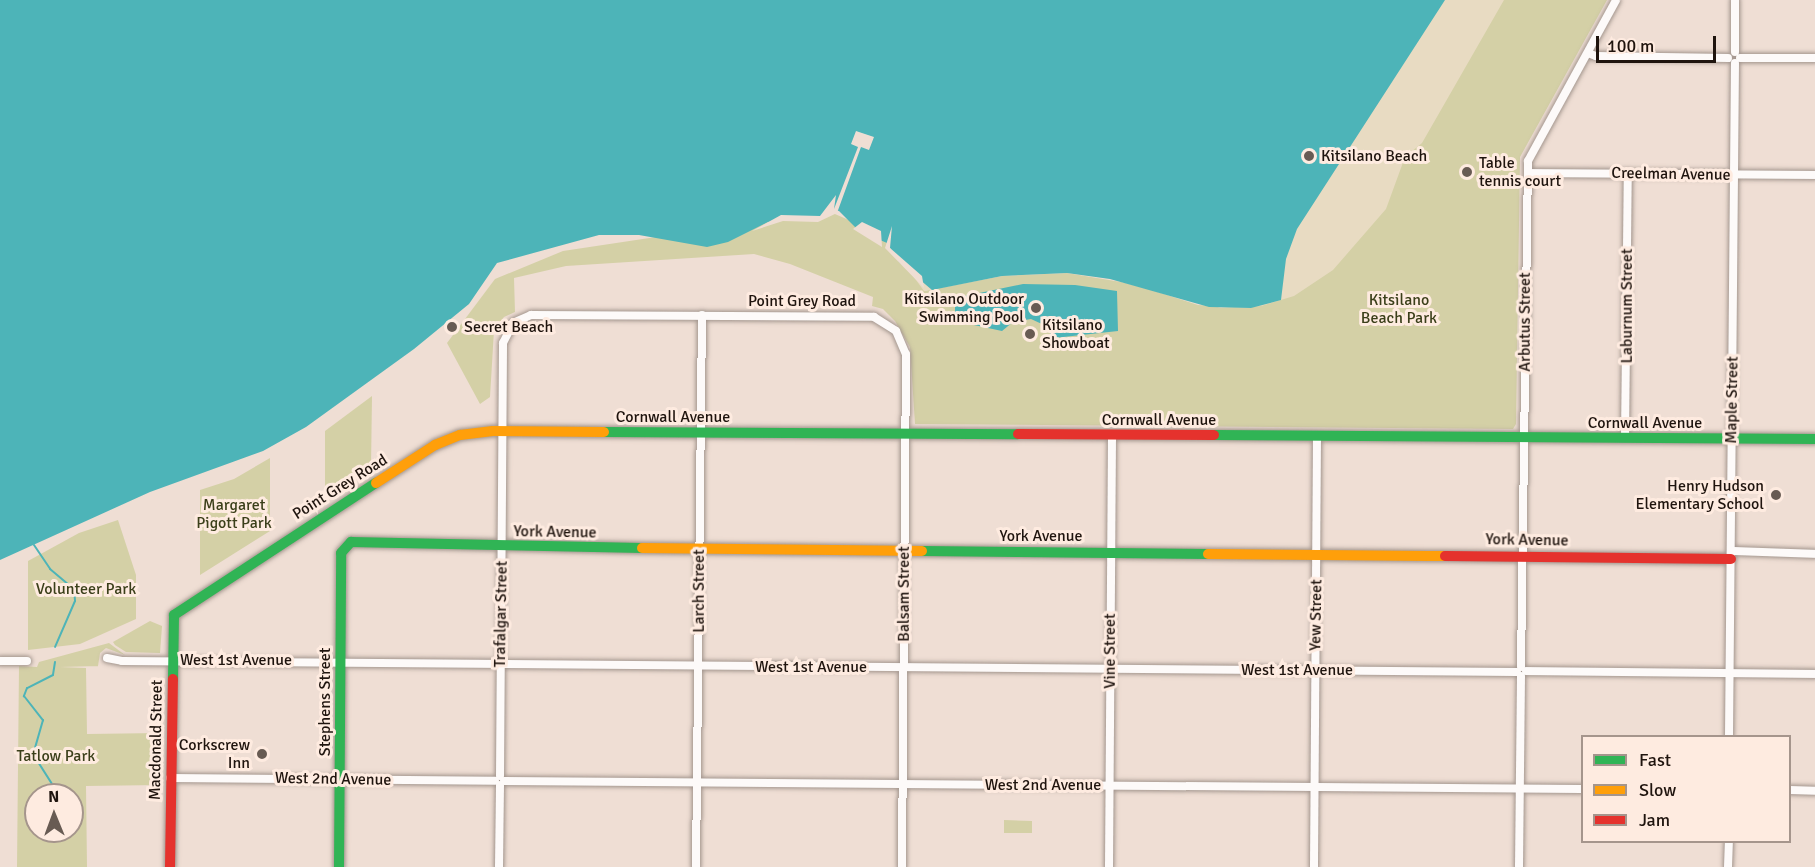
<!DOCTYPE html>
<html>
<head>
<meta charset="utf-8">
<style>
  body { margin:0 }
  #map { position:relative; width:1815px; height:867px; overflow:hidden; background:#efded4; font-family:Signika,sans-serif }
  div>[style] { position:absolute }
  .green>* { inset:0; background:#d4d0a6 }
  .sand>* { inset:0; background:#e8dbc2 }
  .water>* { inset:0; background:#4db4b8 }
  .pier>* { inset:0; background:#efded4 }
  .stream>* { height:2px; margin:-1px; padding:0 1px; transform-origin:1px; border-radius:1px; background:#4db4b8 }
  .roads { filter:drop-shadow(0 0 2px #a3968e) drop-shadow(0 0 2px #a3968e) }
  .street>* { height:8px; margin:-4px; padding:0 4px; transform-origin:4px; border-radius:4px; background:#fdfaf9 }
  .fast>* { height:10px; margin:-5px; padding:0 5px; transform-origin:5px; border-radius:5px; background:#30b455 }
  .slow>* { height:10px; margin:-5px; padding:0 5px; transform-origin:5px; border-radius:5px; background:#ff9f0a }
  .jam>* { height:10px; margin:-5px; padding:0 5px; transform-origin:5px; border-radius:5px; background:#e5322d }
  .dots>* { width:16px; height:16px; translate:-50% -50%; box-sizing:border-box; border:3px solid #feebe0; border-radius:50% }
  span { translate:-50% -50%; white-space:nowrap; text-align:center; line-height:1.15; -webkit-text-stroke:6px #feebe0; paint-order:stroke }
  .poi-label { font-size:16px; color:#1f140e }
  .left { translate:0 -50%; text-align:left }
  .right { translate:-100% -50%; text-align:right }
  .street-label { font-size:16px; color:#1f140e }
  .park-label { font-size:16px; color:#3b3f1a }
  .legend { position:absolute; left:1581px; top:735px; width:210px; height:108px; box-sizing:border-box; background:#feebe0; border:2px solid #a5958c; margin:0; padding:8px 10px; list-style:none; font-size:18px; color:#1f140e }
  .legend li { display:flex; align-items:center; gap:12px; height:30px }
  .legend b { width:30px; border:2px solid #a5958c }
  .north { position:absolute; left:24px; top:783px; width:60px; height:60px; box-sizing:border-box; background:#feebe0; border:2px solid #a5958c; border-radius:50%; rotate:359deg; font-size:16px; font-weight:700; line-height:24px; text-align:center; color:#1f140e }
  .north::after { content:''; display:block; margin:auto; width:21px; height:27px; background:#685b53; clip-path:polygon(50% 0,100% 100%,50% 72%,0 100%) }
  .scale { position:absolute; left:1596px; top:36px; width:120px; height:27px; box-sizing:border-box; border:3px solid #1f140e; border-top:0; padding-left:8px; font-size:18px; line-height:21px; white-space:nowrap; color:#1f140e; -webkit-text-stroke:4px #feebe0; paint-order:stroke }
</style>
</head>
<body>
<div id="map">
  <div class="green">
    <div style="clip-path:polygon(1445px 0,1607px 0,1520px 157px,1516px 424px,1513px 429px,915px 424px,910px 347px,895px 321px,883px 309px,872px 306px,873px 297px,790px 264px,754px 254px,566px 266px,514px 278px,515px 312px,504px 317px,494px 330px,490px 397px,480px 404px,447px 343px,495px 279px,563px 251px,828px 211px,888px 237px,923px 283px,924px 291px,1002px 276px,1067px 273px,1133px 284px,1198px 305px,1251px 308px)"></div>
    <div style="clip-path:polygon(372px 396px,371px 467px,325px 499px,325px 431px)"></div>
    <div style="clip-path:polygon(270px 458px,270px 531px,200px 575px,200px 490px,234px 479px)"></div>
    <div style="clip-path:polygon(118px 520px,136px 575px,136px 619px,80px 644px,28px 650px,28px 561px,79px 533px)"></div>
    <div style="clip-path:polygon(150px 621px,162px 626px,160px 653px,126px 652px,115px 645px,113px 642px)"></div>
    <div style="clip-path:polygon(evenodd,109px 643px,125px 655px,106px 648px,100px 653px,98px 666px,60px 667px,86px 668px,87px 734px,160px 733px,160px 785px,86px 786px,87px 867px,17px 867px,19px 666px,37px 667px,39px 662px,109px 643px,36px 795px,72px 795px,72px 831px,36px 831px,36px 795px)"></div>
    <div style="clip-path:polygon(1004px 820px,1032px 821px,1032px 833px,1004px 833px)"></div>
  </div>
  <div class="sand">
    <div style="clip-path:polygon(1374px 0,1504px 0,1422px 143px,1405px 157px,1386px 209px,1333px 270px,1294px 296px,1261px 306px,1221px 308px,1110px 279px,1067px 273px,1002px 276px,924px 291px,890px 244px)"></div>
  </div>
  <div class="water">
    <div style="clip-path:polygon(0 0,1445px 0,1297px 229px,1286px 259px,1281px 300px,1251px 308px,1209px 307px,1110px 279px,1067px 273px,1002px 276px,932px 290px,899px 262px,887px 243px,859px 231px,839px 211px,833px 210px,826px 216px,768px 222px,728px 242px,707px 247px,639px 235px,599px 235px,497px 263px,469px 304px,414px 349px,306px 427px,263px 451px,150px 492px,0 560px)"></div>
    <div style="clip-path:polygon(1023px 284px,1075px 285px,1117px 291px,1118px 331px,1054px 338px,1044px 325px,1031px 319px,1013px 322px,1002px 331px,955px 321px,955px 298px)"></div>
  </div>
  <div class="pier">
    <div style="clip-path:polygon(856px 131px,874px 137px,869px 150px,861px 147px,837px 213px,818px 222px,783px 221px,752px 231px,781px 215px,820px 216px,836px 195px,834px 209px,858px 147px,851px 144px)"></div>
    <div style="clip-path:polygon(862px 222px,881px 231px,882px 247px,853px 229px)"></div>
    <div style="clip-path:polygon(892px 226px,890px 248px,922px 276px,924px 288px,885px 248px)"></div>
  </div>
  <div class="stream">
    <div style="left:34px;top:545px;width:29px;rotate:56deg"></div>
    <div style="left:50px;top:569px;width:31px;rotate:40deg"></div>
    <div style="left:74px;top:589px;width:12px;rotate:85deg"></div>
    <div style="left:75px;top:601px;width:50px;rotate:113.5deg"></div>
    <div style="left:55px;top:662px;width:13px;rotate:99deg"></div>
    <div style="left:53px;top:675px;width:29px;rotate:153deg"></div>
    <div style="left:27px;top:688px;width:9px;rotate:111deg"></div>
    <div style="left:24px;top:696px;width:31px;rotate:52deg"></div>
    <div style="left:43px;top:720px;width:35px;rotate:106deg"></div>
    <div style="left:33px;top:754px;width:49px;rotate:57.6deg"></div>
  </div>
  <div class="roads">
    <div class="street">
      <div style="left:1735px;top:52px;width:52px;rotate:-90deg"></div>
      <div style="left:1588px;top:53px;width:9px;rotate:21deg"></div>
      <div style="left:1596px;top:56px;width:132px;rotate:0.9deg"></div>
      <div style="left:1740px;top:58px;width:75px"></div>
      <div style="left:1528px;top:173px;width:287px;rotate:0.4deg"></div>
      <div style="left:1625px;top:438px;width:265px;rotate:-89.4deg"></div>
      <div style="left:1731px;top:551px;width:84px;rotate:2deg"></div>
      <div style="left:107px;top:658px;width:15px;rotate:11deg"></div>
      <div style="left:122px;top:661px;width:1395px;rotate:0.45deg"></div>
      <div style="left:0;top:661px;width:27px"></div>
      <div style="left:1521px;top:667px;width:506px;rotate:-89.21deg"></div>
      <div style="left:1528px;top:161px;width:183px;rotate:-61.3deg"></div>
      <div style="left:1526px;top:671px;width:289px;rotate:0.6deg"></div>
      <div style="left:1729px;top:736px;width:673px;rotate:-89.49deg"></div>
      <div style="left:500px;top:776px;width:433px;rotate:-89.6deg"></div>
      <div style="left:503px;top:343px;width:22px;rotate:-63deg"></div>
      <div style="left:513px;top:323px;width:20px;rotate:-24deg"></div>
      <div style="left:531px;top:315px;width:343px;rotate:0.3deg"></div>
      <div style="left:874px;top:317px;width:26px;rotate:32deg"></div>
      <div style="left:896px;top:331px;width:25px;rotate:67deg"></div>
      <div style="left:906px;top:354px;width:513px;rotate:90.45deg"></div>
      <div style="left:170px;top:778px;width:325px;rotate:0.5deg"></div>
      <div style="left:504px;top:781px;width:1078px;rotate:0.43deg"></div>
      <div style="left:1790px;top:790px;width:25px;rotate:2deg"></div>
      <div style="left:499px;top:867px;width:82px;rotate:-89.3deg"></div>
      <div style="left:696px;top:867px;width:552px;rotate:-89.38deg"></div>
      <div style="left:1109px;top:867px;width:433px;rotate:-89.6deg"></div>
      <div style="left:1314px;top:867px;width:431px;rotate:-89.6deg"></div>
      <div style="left:1519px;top:867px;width:191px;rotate:-89.4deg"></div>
      <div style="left:1728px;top:867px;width:25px;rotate:-88deg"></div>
    </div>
    <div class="fast">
      <div style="left:604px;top:432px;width:414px;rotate:0.3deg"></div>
      <div style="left:1214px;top:435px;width:601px;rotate:0.38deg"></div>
      <div style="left:922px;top:551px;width:286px;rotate:0.6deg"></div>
      <div style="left:173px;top:679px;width:64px;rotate:-89.1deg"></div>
      <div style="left:174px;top:615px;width:241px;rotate:-33.2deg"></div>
      <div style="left:339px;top:867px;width:314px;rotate:-89.6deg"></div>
      <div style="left:341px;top:553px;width:15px;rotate:-48deg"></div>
      <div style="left:351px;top:542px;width:291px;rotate:1.2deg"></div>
    </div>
    <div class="slow">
      <div style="left:376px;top:483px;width:70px;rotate:-32.8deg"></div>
      <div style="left:435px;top:445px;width:27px;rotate:-22deg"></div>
      <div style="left:460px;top:435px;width:33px;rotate:-7deg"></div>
      <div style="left:493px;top:431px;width:111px;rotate:0.5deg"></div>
      <div style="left:642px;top:548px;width:280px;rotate:0.6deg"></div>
      <div style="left:1208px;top:554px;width:237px;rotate:0.5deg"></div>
    </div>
    <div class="jam">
      <div style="left:1018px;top:434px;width:196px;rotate:0.3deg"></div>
      <div style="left:1445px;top:556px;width:286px;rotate:0.6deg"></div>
      <div style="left:170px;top:867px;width:188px;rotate:-89.1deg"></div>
    </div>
  </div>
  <div class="dots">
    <div style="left:1309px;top:156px;background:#685b53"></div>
    <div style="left:1467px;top:172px;background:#685b53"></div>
    <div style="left:1036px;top:308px;background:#685b53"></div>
    <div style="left:452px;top:327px;background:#685b53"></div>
    <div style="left:1030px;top:334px;background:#685b53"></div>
    <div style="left:1776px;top:495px;background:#685b53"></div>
    <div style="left:262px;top:754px;background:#685b53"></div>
  </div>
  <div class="poi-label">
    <span class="left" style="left:1321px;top:156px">Kitsilano Beach</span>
    <span class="left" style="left:1479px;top:172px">Table<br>tennis court</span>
    <span class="right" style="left:1024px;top:308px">Kitsilano Outdoor<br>Swimming Pool</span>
    <span class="left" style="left:1042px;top:334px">Kitsilano<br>Showboat</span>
    <span class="left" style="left:464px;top:327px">Secret Beach</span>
    <span class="right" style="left:1764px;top:495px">Henry Hudson<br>Elementary School</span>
    <span class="right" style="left:250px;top:754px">Corkscrew<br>Inn</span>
  </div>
  <div class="street-label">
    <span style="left:1671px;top:174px;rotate:1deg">Creelman Avenue</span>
    <span style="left:802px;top:301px">Point Grey Road</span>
    <span style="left:1627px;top:306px;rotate:-90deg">Laburnum Street</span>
    <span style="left:1525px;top:322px;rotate:-90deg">Arbutus Street</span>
    <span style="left:1732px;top:400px;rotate:-89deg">Maple Street</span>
    <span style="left:673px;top:417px">Cornwall Avenue</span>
    <span style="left:1159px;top:420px">Cornwall Avenue</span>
    <span style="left:1645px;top:423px">Cornwall Avenue</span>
    <span style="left:340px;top:487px;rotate:-32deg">Point Grey Road</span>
    <span style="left:555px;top:532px;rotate:1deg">York Avenue</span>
    <span style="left:1041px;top:536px">York Avenue</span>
    <span style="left:1527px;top:540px;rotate:1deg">York Avenue</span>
    <span style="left:699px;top:591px;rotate:-90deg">Larch Street</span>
    <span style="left:904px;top:594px;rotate:-90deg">Balsam Street</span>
    <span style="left:501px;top:614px;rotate:-89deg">Trafalgar Street</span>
    <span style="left:1316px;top:615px;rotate:-89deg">Yew Street</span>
    <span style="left:1110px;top:651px;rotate:-90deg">Vine Street</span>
    <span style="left:236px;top:660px">West 1st Avenue</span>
    <span style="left:811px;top:667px">West 1st Avenue</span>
    <span style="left:1297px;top:670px">West 1st Avenue</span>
    <span style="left:325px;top:702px;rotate:-90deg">Stephens Street</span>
    <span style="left:156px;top:740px;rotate:-89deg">Macdonald Street</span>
    <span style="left:333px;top:779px;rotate:1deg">West 2nd Avenue</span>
    <span style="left:1043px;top:785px">West 2nd Avenue</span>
  </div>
  <div class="park-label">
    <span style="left:1399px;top:309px">Kitsilano<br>Beach Park</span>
    <span style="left:234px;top:514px">Margaret<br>Pigott Park</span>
    <span style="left:86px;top:589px">Volunteer Park</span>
    <span style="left:56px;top:756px">Tatlow Park</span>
  </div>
  <ul class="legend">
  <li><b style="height:8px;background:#30b455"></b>Fast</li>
  <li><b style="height:8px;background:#ff9f0a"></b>Slow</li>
  <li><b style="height:8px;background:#e5322d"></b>Jam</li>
  </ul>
  <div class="north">N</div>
  <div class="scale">100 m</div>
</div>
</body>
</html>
